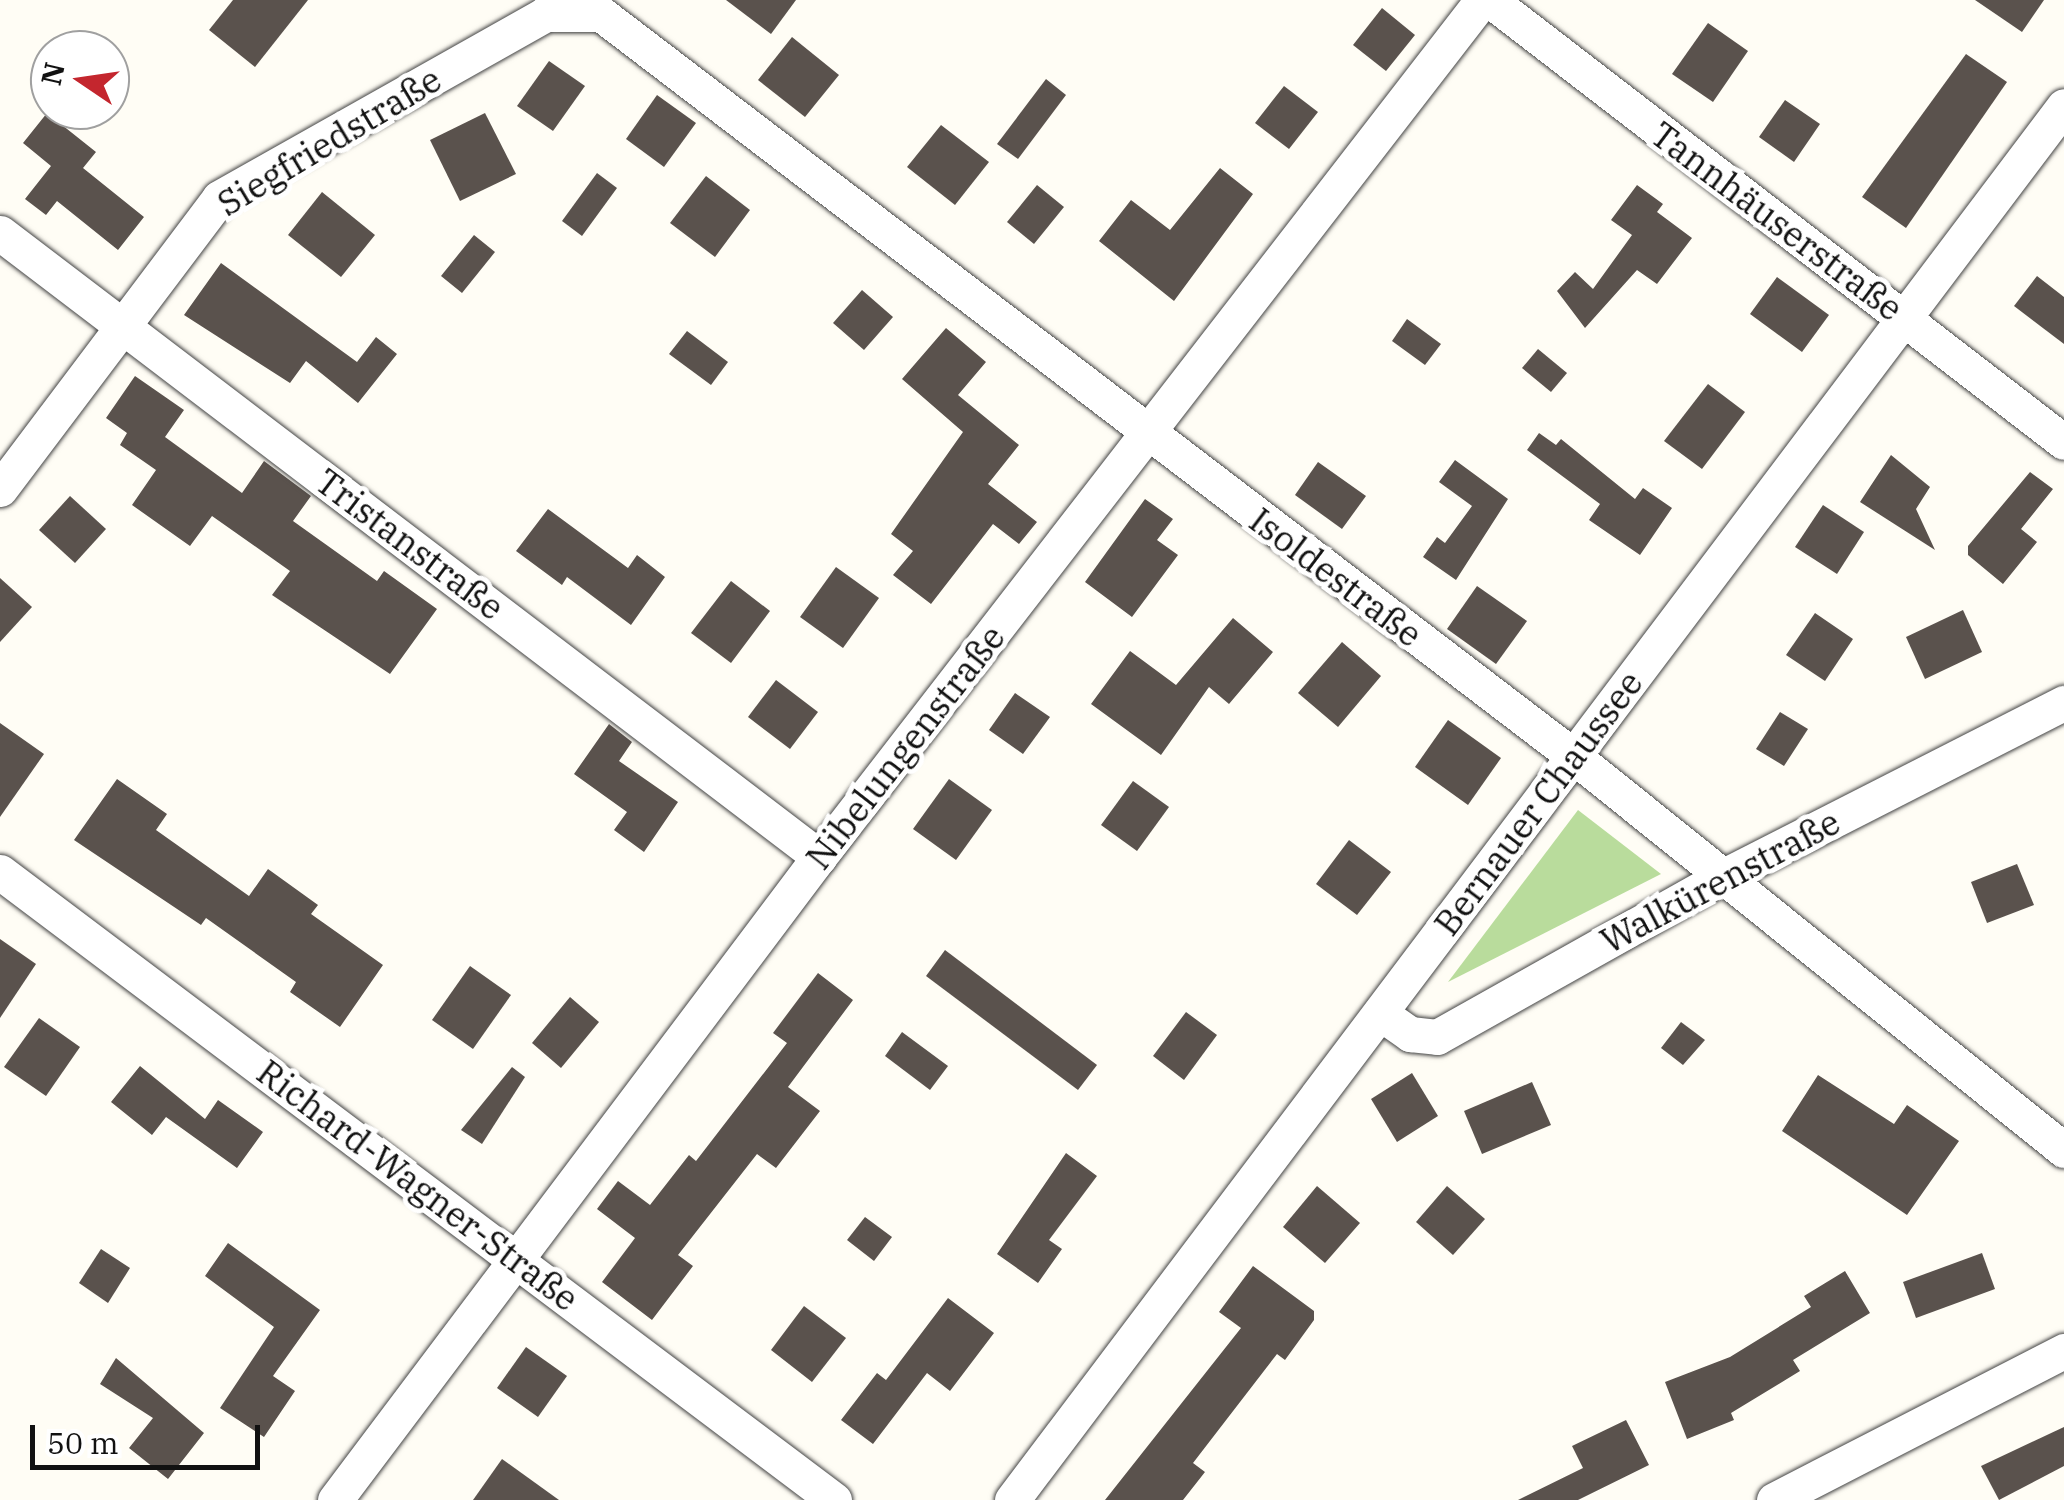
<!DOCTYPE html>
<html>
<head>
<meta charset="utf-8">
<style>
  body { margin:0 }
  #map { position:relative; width:2064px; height:1500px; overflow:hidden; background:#fffdf5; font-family:"IBM Plex Serif",serif }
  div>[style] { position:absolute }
  .forest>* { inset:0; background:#b9dc9c }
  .building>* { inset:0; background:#5a524d }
  .roads { filter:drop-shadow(0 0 2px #444) drop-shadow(0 0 2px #444) }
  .street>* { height:35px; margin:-17.5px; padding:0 17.5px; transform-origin:17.5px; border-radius:17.5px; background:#fff }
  span { translate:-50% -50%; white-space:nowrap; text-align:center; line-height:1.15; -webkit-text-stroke:10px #fff; paint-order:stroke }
  .street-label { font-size:35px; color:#111 }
  .north { position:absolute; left:30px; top:30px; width:100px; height:100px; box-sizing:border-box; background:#fff; border:2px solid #a0a0a0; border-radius:50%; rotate:283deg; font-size:28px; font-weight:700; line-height:40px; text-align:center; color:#111 }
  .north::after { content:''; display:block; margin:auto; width:35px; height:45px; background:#c4262e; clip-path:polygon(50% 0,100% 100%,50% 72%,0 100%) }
  .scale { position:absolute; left:30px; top:1425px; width:230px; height:45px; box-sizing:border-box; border:5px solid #111; border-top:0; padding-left:12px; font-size:30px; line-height:35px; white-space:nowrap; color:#111; -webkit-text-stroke:8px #fff; paint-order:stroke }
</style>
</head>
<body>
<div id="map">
  <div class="forest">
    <div style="clip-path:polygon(1578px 810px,1661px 874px,1448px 982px)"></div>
  </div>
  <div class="building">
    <div style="clip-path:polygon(233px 0,308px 0,255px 67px,209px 30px)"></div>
    <div style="clip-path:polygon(726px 0,796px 0,771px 34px)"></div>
    <div style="clip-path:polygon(1975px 0,2044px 0,2022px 32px)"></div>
    <div style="clip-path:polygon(1382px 8px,1415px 35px,1386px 71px,1353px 45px)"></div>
    <div style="clip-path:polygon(1708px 23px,1748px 51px,1713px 102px,1672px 74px)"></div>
    <div style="clip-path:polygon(792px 37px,839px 75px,805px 117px,758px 80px)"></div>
    <div style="clip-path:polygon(1966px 54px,2007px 82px,1906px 228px,1862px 197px)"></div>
    <div style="clip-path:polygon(549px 61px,585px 86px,553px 131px,517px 106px)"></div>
    <div style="clip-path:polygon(1046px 79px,1066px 95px,1018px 159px,997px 144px)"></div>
    <div style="clip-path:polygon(1284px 86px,1318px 112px,1289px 149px,1255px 123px)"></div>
    <div style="clip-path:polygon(657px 95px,696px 123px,664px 167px,626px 139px)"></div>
    <div style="clip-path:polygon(1785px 100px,1820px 124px,1794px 162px,1759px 137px)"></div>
    <div style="clip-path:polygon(47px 113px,96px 152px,83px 168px,144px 217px,118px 250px,57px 201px,46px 215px,25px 199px,51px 166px,23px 143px)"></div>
    <div style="clip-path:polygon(485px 113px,516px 174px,460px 201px,430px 140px)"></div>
    <div style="clip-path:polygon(941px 125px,989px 162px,955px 205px,907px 167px)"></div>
    <div style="clip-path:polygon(1220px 168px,1253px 194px,1174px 301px,1099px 241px,1131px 200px,1170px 230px)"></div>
    <div style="clip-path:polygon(597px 173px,617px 188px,582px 236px,562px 221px)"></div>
    <div style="clip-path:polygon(706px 176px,750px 210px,715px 257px,670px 223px)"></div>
    <div style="clip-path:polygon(1037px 185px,1064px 207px,1034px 244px,1007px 222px)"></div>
    <div style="clip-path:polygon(1637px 185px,1663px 204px,1657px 212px,1692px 238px,1657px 284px,1637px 270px,1585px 328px,1557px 291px,1575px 272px,1593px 289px,1632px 235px,1611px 220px)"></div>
    <div style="clip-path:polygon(322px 192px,375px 235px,341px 277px,288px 235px)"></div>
    <div style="clip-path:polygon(474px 235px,495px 252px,462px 293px,441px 276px)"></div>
    <div style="clip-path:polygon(221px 263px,357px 362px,376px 337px,397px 354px,358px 403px,306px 361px,290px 383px,184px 315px)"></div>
    <div style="clip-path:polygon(2037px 276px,2064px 297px,2064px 344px,2014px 306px)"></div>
    <div style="clip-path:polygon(1777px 277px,1829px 315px,1802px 352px,1750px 314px)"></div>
    <div style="clip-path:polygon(862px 290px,893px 317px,864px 350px,833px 323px)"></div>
    <div style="clip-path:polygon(1407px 319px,1441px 344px,1425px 365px,1392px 341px)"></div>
    <div style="clip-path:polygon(946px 328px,986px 362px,958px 395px,1019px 445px,988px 484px,1037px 522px,1019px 544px,993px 524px,931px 604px,893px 575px,913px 551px,891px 534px,963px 432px,902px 379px)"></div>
    <div style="clip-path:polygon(687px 331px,728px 362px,711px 385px,669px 354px)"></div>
    <div style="clip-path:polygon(1538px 349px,1567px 373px,1551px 392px,1522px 368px)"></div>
    <div style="clip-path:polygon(135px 376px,184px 410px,165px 437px,242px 493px,264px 461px,311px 496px,293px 521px,377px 581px,384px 571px,437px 609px,390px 674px,272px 595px,290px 571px,212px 516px,190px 546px,132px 505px,156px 470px,120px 445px,127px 433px,106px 418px)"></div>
    <div style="clip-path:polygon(1708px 384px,1745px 412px,1702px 469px,1664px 441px)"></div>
    <div style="clip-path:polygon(1539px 433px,1556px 445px,1561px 439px,1635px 499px,1643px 488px,1672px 508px,1640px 555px,1589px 520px,1600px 504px,1527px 450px)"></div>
    <div style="clip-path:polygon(1891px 455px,1930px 487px,1916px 509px,1935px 550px,1860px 502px)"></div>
    <div style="clip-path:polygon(1455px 460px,1508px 499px,1456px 580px,1423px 557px,1437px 537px,1445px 543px,1472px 506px,1439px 482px)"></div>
    <div style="clip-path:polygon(1318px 462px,1366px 496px,1342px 529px,1295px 495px)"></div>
    <div style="clip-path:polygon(2030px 472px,2053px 489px,2021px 529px,2037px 542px,2003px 584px,1968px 555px,1968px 546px)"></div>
    <div style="clip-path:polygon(70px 496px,106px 529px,75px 563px,39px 530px)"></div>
    <div style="clip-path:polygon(1145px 499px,1173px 519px,1157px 540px,1178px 555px,1132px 617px,1085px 582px)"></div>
    <div style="clip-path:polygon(1823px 505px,1864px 532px,1837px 574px,1795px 547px)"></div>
    <div style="clip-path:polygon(548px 509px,628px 568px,637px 555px,665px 577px,631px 625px,567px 577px,562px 585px,516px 551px)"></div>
    <div style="clip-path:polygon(836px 567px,879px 598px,843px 648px,800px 617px)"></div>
    <div style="clip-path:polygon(0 578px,32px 607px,0 642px)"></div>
    <div style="clip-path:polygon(731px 581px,770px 611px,731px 663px,691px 633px)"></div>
    <div style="clip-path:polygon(1477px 586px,1527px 621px,1496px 664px,1447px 629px)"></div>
    <div style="clip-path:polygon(1963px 610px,1982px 652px,1925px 679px,1906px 637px)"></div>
    <div style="clip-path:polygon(1815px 613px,1853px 639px,1825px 681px,1786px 655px)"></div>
    <div style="clip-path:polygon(1233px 618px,1273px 652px,1229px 704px,1209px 687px,1161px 755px,1091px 704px,1130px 651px,1176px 685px)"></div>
    <div style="clip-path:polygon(1342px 642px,1381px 676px,1338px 727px,1298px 693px)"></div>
    <div style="clip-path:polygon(776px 680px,818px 712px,790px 749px,748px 717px)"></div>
    <div style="clip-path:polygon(1015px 693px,1050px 717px,1023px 754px,989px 730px)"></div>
    <div style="clip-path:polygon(1780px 712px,1808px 729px,1784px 766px,1756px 749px)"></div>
    <div style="clip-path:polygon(1448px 720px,1501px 758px,1468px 805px,1415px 767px)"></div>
    <div style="clip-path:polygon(0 723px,44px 754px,0 817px)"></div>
    <div style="clip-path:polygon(609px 724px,632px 742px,619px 761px,678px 802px,644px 852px,614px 830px,627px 812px,574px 774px)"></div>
    <div style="clip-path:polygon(117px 779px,167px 814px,156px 830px,249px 896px,268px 869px,318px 905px,311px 914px,383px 965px,340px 1027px,290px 992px,296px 982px,206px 918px,201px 925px,74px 840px)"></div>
    <div style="clip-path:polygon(949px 779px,992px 810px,956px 860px,913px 829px)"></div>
    <div style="clip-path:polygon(1133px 781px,1169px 807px,1137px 851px,1101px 825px)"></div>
    <div style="clip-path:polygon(1349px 840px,1391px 872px,1357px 915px,1316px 884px)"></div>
    <div style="clip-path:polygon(2017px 864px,2034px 905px,1987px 923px,1971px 882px)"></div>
    <div style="clip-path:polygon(0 939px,36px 964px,0 1018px)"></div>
    <div style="clip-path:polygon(945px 950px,1097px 1065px,1078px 1090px,926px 976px)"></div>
    <div style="clip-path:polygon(470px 966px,511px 995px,473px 1049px,432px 1020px)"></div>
    <div style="clip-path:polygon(818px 973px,853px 1000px,788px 1087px,820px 1111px,776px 1168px,757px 1154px,678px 1255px,693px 1266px,652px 1320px,602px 1282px,635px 1238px,597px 1209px,618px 1181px,650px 1205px,689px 1155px,696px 1161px,787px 1043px,773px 1033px)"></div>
    <div style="clip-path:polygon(570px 997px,599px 1022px,561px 1068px,532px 1043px)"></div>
    <div style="clip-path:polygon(1186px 1012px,1217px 1035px,1184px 1080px,1153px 1056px)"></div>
    <div style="clip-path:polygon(39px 1018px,80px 1047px,46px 1096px,4px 1067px)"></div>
    <div style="clip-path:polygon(1681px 1022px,1705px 1040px,1683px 1065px,1661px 1048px)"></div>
    <div style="clip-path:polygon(902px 1032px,948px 1066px,930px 1090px,885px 1056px)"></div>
    <div style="clip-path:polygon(140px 1066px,205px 1119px,218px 1100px,263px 1132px,237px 1168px,166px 1117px,152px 1135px,111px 1102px)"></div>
    <div style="clip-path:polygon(512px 1067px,525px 1077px,482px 1144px,461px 1130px)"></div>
    <div style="clip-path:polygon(1412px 1073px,1438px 1116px,1397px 1142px,1371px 1099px)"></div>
    <div style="clip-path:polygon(1818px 1075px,1894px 1124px,1907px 1105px,1959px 1141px,1907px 1215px,1782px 1131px)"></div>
    <div style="clip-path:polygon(1532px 1082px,1551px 1125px,1482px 1154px,1464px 1111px)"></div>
    <div style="clip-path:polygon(1066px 1153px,1097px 1176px,1049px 1240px,1062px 1249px,1038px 1283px,997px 1254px)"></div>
    <div style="clip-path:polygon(1317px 1186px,1360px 1223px,1325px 1263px,1283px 1227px)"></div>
    <div style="clip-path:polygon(1447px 1186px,1485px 1219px,1453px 1255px,1416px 1222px)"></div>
    <div style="clip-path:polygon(865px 1217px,892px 1237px,874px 1261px,847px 1240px)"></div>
    <div style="clip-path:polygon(228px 1243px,320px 1310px,273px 1376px,295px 1391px,264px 1437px,220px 1408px,274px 1327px,205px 1276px)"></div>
    <div style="clip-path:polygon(101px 1249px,130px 1268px,108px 1303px,79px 1283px)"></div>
    <div style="clip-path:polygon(1982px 1253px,1995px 1289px,1916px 1318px,1903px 1282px)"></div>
    <div style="clip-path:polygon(1253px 1266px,1314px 1311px,1314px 1320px,1285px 1360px,1277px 1354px,1193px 1463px,1205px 1472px,1183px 1500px,1105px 1500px,1241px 1328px,1219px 1312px)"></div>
    <div style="clip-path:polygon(1845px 1271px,1870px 1313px,1793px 1360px,1800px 1371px,1731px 1413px,1734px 1420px,1687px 1439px,1665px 1382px,1730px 1357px,1811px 1307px,1804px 1296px)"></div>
    <div style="clip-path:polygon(948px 1298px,994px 1333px,950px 1391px,927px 1373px,873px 1444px,841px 1420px,877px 1373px,886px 1380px)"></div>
    <div style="clip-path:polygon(804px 1306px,846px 1338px,812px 1382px,771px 1350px)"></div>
    <div style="clip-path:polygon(526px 1347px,567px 1376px,538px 1417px,497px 1388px)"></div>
    <div style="clip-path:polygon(116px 1358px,204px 1433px,168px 1479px,129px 1448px,153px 1418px,100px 1384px)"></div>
    <div style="clip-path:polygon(1626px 1420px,1649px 1465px,1578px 1500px,1518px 1500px,1583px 1468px,1572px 1446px)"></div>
    <div style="clip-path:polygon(2064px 1427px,2064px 1466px,1999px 1500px,1981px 1466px)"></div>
    <div style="clip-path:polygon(502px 1459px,559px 1500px,473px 1500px)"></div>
  </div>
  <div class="roads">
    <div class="street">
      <div style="left:1490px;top:0;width:724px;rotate:37.6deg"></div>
      <div style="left:0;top:233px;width:1030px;rotate:37.3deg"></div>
      <div style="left:0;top:489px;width:364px;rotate:-53deg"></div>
      <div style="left:219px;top:198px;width:374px;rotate:-29.4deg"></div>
      <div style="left:545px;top:14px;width:56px"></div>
      <div style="left:601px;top:14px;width:1221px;rotate:37.35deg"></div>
      <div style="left:1572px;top:755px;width:631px;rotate:38.76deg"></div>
      <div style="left:0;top:872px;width:1044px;rotate:36.98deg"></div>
      <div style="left:1380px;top:1013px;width:37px;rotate:35deg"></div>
      <div style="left:1410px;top:1034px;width:27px;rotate:6deg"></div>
      <div style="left:1437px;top:1037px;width:331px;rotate:-29.3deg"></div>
      <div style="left:1726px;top:875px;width:379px;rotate:-27deg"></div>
      <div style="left:335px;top:1500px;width:805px;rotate:-53.03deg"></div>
      <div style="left:819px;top:857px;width:1084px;rotate:-52.27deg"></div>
      <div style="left:1012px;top:1500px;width:1746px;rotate:-52.96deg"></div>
      <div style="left:1774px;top:1500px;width:326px;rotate:-27.2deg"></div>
    </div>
  </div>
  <div class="street-label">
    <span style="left:329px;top:141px;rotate:-31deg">Siegfriedstraße</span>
    <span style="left:1777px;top:221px;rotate:37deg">Tannhäuserstraße</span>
    <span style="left:410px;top:544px;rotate:37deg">Tristanstraße</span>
    <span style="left:1336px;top:577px;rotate:37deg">Isoldestraße</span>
    <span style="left:905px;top:747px;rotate:-52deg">Nibelungenstraße</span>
    <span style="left:1538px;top:803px;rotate:-53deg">Bernauer Chaussee</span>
    <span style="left:1720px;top:881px;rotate:-28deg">Walkürenstraße</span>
    <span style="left:418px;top:1185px;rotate:37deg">Richard-Wagner-Straße</span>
  </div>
  <div class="north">N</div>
  <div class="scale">50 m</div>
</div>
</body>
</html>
